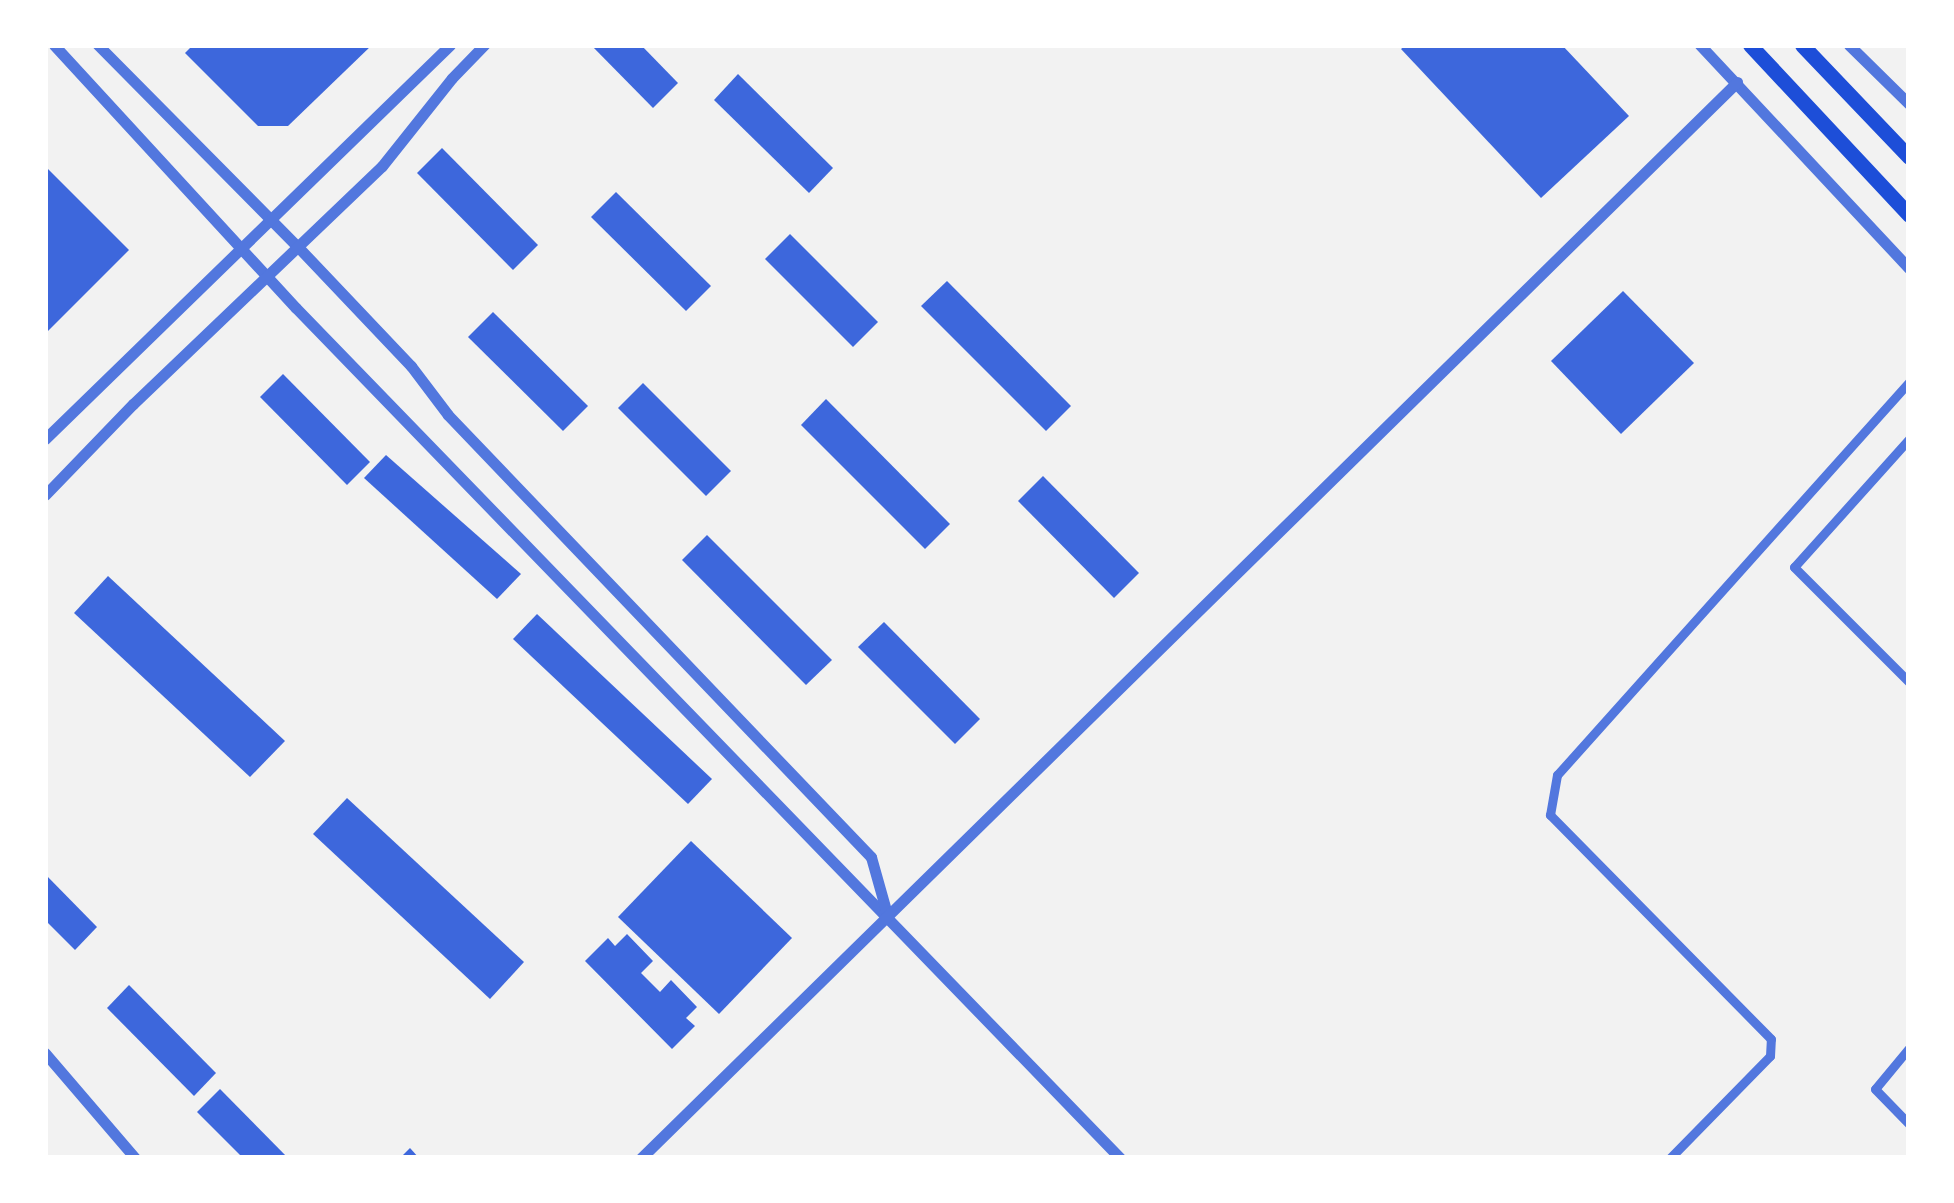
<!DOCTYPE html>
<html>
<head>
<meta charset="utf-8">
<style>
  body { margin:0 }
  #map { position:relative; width:1954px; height:1203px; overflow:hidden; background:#f2f2f2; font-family:Signika,sans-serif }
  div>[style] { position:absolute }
  .building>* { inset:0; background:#3d67dc }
  .minor>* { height:9px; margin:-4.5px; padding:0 4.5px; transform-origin:4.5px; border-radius:4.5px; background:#5277de }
  .tertiary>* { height:11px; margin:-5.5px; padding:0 5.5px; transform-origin:5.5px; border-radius:5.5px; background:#5277de }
  .motorway>* { height:15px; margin:-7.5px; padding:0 7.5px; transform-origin:7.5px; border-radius:7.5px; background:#1d4ed8 }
  span { translate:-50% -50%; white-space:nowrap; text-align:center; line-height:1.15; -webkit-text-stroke:8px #fff; paint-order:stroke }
  .frame { position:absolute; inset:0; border:48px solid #fff; pointer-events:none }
</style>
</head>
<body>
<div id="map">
  <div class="building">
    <div style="clip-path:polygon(193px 45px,372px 45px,288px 126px,258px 126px,185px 53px)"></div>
    <div style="clip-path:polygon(591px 45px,641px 45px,678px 83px,653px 108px)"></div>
    <div style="clip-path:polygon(1406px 45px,1562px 45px,1629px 116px,1541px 198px,1401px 49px)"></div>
    <div style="clip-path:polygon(738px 74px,833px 168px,809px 193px,714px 100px)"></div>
    <div style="clip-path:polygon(442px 148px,538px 245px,513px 270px,417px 173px)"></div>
    <div style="clip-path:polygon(45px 166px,129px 250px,45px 334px)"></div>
    <div style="clip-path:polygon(616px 192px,711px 286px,686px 311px,591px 217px)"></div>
    <div style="clip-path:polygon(790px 234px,878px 322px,853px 347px,765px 259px)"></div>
    <div style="clip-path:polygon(947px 281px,1071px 406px,1046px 431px,921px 306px)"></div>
    <div style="clip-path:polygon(1623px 291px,1694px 363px,1621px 434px,1551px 361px)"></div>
    <div style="clip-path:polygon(493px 312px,588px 406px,563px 431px,468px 337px)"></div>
    <div style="clip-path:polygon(283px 374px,370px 462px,347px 485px,260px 397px)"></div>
    <div style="clip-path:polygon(643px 383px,731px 471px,706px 496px,618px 408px)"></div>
    <div style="clip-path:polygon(826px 399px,950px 524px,925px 549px,801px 425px)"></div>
    <div style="clip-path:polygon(386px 455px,521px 574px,497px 599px,364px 478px)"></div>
    <div style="clip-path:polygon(1043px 476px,1139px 573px,1114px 598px,1018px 501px)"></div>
    <div style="clip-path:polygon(707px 535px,832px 660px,806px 685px,682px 560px)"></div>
    <div style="clip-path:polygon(108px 576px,285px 741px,250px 777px,74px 613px)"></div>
    <div style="clip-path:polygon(537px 614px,712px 779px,688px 804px,513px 639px)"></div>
    <div style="clip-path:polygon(884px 622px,980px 719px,955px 744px,858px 647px)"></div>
    <div style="clip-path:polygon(347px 798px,524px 962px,490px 999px,313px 834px)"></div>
    <div style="clip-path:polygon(691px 841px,792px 938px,719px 1014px,618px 917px)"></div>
    <div style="clip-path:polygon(45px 874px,97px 927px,75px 950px,45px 920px)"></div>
    <div style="clip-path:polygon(627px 934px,653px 961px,641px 973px,660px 992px,671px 980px,697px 1007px,686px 1018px,695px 1026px,672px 1049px,585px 961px,608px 938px,615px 946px)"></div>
    <div style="clip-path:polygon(129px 985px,216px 1073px,194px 1096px,107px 1008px)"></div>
    <div style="clip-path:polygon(220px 1089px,288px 1158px,243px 1158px,197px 1112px)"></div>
    <div style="clip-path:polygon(410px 1148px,419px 1158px,400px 1158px)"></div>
  </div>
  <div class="minor">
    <div style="left:1909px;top:439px;width:172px;rotate:131.9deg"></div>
    <div style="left:1794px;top:567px;width:163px;rotate:45deg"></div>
    <div style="left:1909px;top:1048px;width:53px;rotate:129.7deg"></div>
    <div style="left:1875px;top:1089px;width:49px;rotate:45.8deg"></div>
    <div style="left:1670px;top:1158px;width:143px;rotate:-45.6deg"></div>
    <div style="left:1770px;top:1056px;width:17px;rotate:-87deg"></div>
    <div style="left:1771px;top:1039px;width:315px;rotate:-134.6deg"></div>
    <div style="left:1550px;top:815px;width:41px;rotate:-80.1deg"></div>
    <div style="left:1557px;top:775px;width:528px;rotate:-48.15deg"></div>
  </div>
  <div class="tertiary">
    <div style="left:54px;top:45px;width:357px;rotate:47.4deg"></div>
    <div style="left:296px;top:308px;width:1184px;rotate:45.89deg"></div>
    <div style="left:98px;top:45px;width:286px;rotate:45.3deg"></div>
    <div style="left:299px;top:248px;width:163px;rotate:46.5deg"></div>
    <div style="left:411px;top:366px;width:61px;rotate:52.9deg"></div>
    <div style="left:448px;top:415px;width:612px;rotate:46.26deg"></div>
    <div style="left:871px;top:857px;width:59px;rotate:74.3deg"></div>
    <div style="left:1700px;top:45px;width:306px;rotate:46.9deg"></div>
    <div style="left:1849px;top:45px;width:84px;rotate:44.5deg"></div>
    <div style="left:45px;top:439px;width:565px;rotate:-44.21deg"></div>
    <div style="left:45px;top:495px;width:127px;rotate:-46deg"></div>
    <div style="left:133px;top:404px;width:344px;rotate:-43.7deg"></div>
    <div style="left:382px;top:166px;width:112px;rotate:-51.5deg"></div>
    <div style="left:452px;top:78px;width:46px;rotate:-45.9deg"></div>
    <div style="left:45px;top:1053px;width:138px;rotate:49.4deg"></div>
    <div style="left:641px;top:1158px;width:1536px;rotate:-44.47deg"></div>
  </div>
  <div class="motorway">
    <div style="left:1750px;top:45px;width:233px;rotate:46.9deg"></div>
    <div style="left:1802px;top:45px;width:155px;rotate:46.3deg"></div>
  </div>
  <div class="frame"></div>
</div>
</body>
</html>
